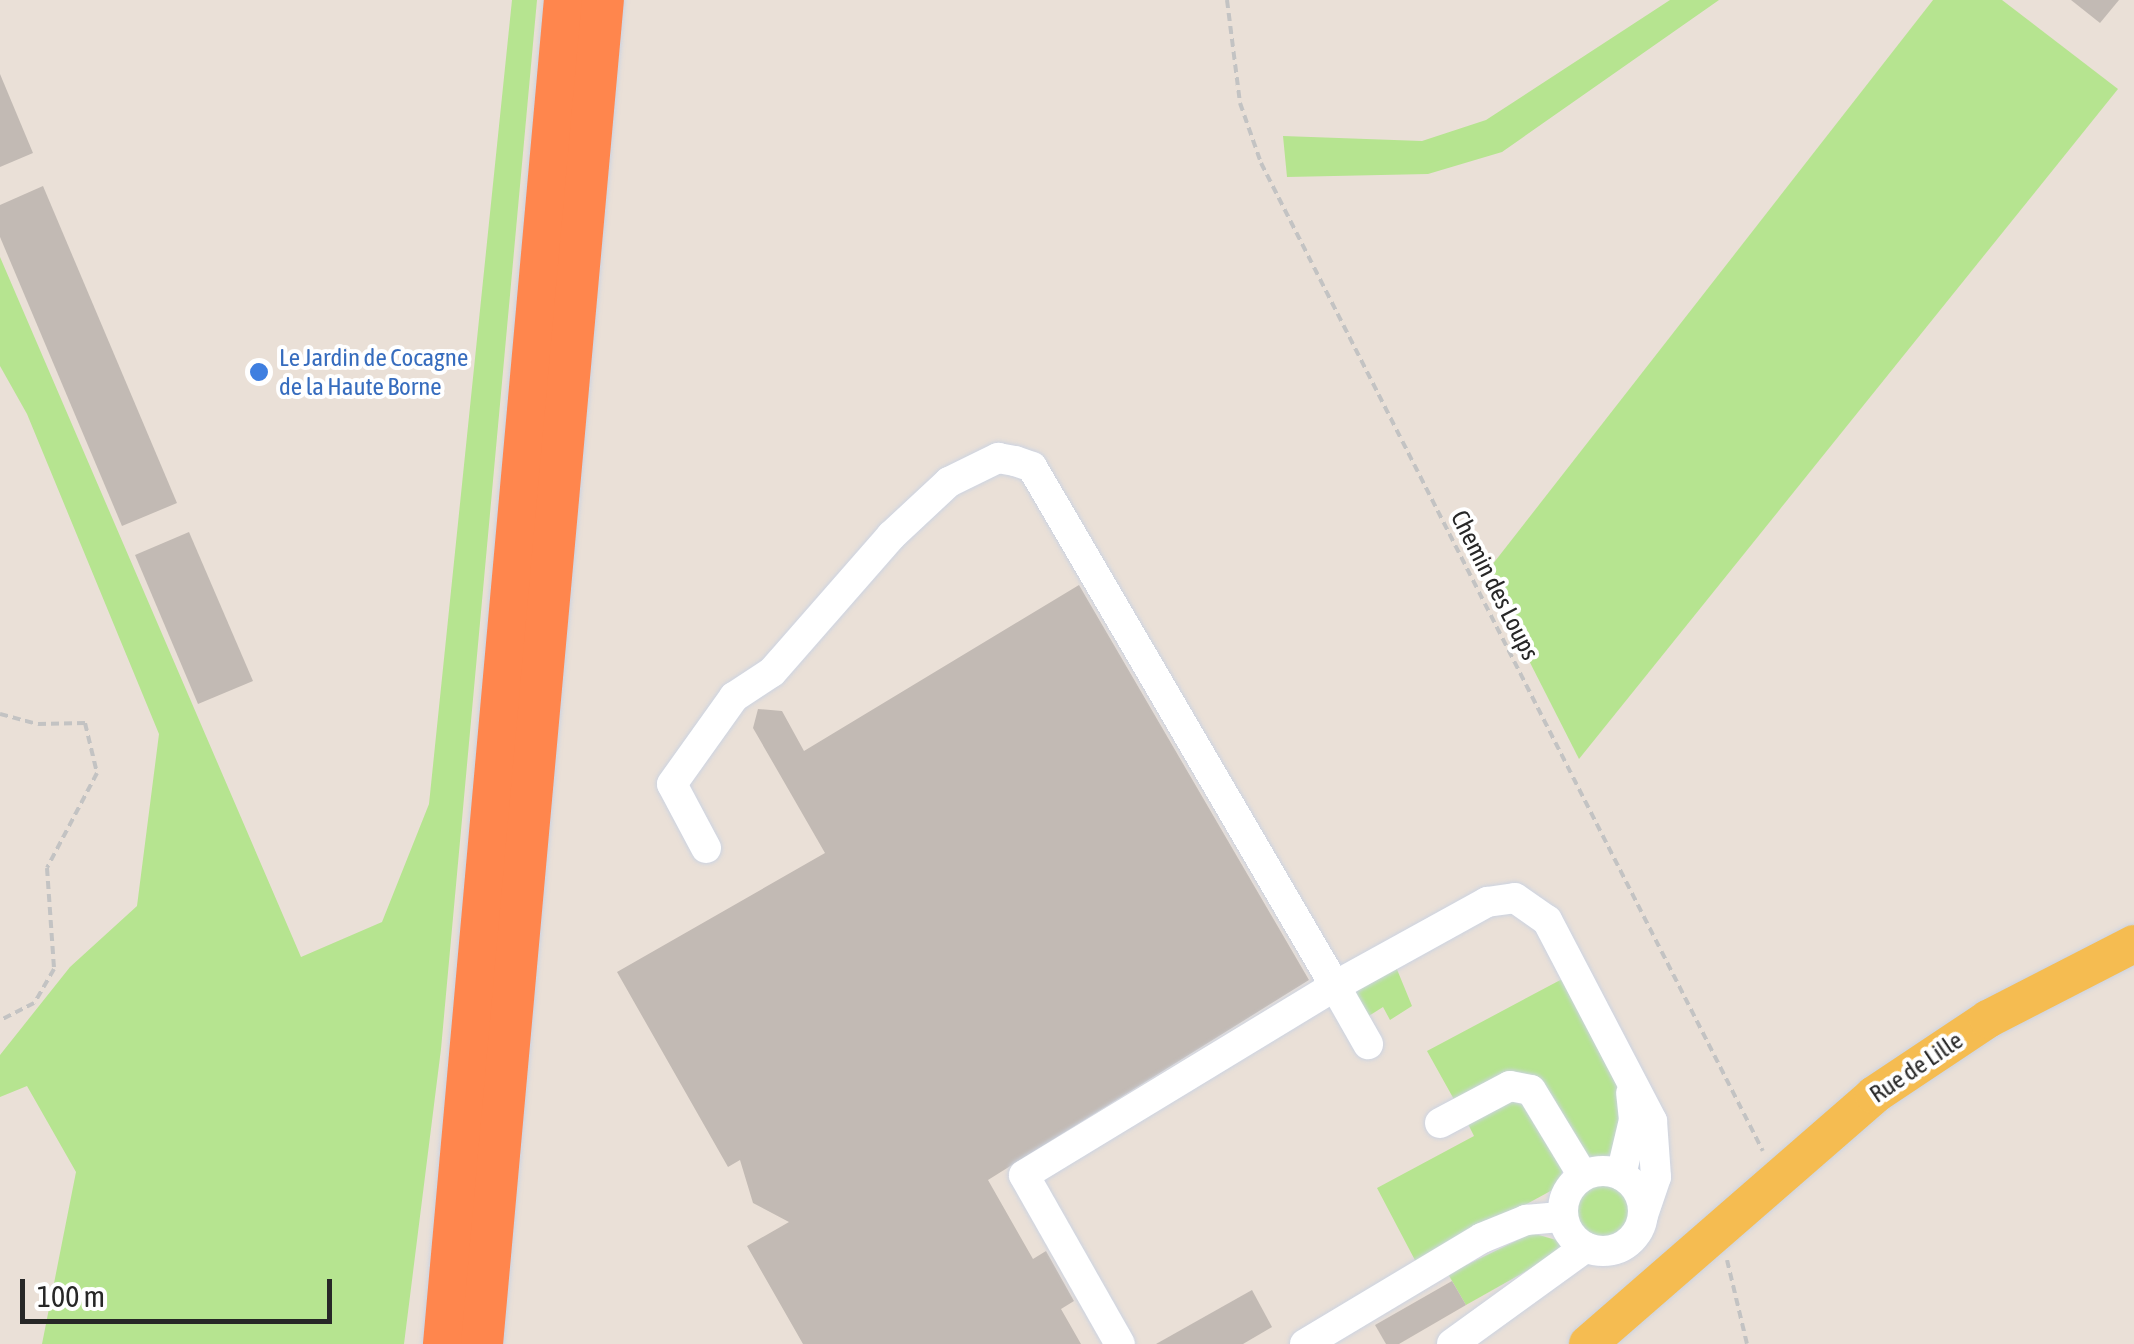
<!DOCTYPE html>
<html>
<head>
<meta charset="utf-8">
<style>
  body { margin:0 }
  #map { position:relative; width:2134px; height:1344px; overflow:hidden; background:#eae0d7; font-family:"Asap Condensed",sans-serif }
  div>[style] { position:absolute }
  .green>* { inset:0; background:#b6e490 }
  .round { border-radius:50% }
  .building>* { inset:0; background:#c2bab4 }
  .path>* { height:4px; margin-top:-2px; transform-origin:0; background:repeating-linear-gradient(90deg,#c3c3c3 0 8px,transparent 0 13px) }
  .roads { filter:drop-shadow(0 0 2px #ccd3e1) drop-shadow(0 0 2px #ccd3e1) }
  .minor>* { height:30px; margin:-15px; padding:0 15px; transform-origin:15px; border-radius:15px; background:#fff }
  .minor>.ring { margin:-15px; padding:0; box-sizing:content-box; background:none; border:30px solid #fff; border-radius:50% }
  .major>* { height:38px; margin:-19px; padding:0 19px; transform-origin:19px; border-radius:19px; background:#f5bc51 }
  .highway>* { height:42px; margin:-21px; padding:0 21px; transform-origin:21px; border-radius:21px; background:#ff864d }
  .dots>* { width:28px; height:28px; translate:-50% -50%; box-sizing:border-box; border:5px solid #fff; border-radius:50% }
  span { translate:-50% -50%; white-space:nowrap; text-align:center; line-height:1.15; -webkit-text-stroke:8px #fff; paint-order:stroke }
  .shop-label { font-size:25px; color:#366cbe }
  .left { translate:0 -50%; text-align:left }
  .street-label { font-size:25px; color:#272727 }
  .scale { position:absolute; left:20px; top:1279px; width:312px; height:45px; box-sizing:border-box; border:5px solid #272727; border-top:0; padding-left:12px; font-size:30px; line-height:35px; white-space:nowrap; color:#272727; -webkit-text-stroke:8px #fff; paint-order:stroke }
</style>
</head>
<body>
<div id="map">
  <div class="green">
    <div style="clip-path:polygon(512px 0,537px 0,441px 1049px,404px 1344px,42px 1344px,76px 1172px,27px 1086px,0 1097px,0 1055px,70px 967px,137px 906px,159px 734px,27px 414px,0 366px,0 257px,301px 957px,382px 922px,429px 804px)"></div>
    <div style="clip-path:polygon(1670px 0,1719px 0,1502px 152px,1428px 174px,1287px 177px,1283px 136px,1422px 141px,1486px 120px)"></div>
    <div style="clip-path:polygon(1933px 0,2002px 0,2118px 89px,1579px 759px,1485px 574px)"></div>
    <div style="clip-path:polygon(1396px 967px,1412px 1006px,1390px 1020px,1383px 1007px,1364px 1019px,1352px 990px)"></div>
    <div style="clip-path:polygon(1566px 977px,1623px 1093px,1628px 1118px,1611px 1158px,1587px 1161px,1536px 1082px,1456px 1103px,1427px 1051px)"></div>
    <div style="clip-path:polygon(1521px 1093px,1565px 1165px,1556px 1188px,1417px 1264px,1377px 1188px,1474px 1136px,1466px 1120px)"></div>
    <div class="round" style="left:1575px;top:1183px;width:54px;height:54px"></div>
    <div style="clip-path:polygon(1532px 1233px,1563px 1242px,1560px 1252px,1466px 1305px,1448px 1274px)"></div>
  </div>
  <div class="building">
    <div style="clip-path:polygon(2071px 0,2119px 0,2100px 23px)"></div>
    <div style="clip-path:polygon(0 74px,33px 153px,0 167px)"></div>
    <div style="clip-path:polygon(43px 186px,177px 503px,122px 526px,0 237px,0 205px)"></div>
    <div style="clip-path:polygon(189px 532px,253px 681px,198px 704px,135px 555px)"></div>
    <div style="clip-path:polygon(1079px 585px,1309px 980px,988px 1180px,1033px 1259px,1046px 1251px,1074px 1301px,1061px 1309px,1081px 1344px,803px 1344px,747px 1246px,789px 1222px,753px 1203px,740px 1160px,728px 1167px,617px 972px,825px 853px,753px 728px,758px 709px,782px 711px,804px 751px)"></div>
    <div style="clip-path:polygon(1452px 1281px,1466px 1305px,1399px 1344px,1386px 1344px,1375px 1325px)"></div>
    <div style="clip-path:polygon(1252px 1290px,1272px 1327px,1243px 1344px,1156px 1344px)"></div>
  </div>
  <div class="path">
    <div style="left:1227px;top:0;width:104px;rotate:82.8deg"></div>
    <div style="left:1240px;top:103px;width:64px;rotate:70.7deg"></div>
    <div style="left:1261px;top:163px;width:1108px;rotate:63.07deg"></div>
    <div style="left:0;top:714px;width:39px;rotate:15deg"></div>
    <div style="left:38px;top:724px;width:47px;rotate:-1.2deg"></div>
    <div style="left:85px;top:723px;width:51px;rotate:76.5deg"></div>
    <div style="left:97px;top:773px;width:107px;rotate:117.8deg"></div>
    <div style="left:47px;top:868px;width:101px;rotate:86deg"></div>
    <div style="left:54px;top:969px;width:39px;rotate:120deg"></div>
    <div style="left:34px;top:1003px;width:38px;rotate:153deg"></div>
    <div style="left:1727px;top:1260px;width:86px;rotate:76.6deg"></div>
  </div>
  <div class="roads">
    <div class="minor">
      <div style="left:706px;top:848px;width:72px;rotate:-118deg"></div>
      <div style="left:672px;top:784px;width:107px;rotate:-54.5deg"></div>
      <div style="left:734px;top:697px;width:45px;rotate:-33.3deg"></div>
      <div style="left:772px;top:672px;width:181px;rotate:-48.8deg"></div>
      <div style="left:891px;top:536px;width:79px;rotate:-43deg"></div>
      <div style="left:949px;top:482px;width:55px;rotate:-26.1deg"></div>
      <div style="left:998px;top:458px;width:17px;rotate:10deg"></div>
      <div style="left:1015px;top:461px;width:18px;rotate:19deg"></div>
      <div style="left:1032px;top:467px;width:601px;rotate:59.72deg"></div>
      <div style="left:1335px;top:986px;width:174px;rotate:-28.9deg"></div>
      <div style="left:1487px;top:902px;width:28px;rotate:-8deg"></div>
      <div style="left:1515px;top:898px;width:39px;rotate:35deg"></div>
      <div style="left:1547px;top:920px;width:227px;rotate:62.4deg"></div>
      <div style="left:1652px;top:1121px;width:56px;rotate:85.9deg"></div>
      <div style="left:1656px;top:1177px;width:40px;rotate:108.9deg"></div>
      <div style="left:1440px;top:1123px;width:79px;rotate:-27.9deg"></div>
      <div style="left:1510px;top:1086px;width:21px;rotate:11deg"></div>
      <div style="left:1531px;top:1090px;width:100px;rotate:58.8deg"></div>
      <div class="ring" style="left:1563px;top:1171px;width:50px;height:50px"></div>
      <div style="left:1621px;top:1175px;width:57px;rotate:-76.7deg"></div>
      <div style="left:1634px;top:1120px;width:27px;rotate:-96deg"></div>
      <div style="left:1120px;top:1344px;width:194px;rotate:-119.6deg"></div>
      <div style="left:1024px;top:1175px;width:364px;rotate:-31.3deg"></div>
      <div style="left:1335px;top:986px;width:67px;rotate:60.4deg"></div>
      <div style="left:1305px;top:1344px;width:206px;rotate:-30.9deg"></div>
      <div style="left:1482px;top:1238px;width:48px;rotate:-22.2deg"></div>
      <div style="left:1526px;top:1220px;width:37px;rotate:-5deg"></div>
      <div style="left:1452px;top:1344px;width:165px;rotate:-35.9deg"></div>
    </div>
    <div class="major">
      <div style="left:1588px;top:1344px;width:379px;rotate:-41deg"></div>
      <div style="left:1874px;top:1095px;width:137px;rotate:-33.7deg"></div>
      <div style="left:1988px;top:1019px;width:164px;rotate:-27.2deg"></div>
    </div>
    <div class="highway">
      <div style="left:444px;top:1344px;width:1349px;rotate:-84.86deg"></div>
      <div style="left:482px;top:1344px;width:1349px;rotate:-84.86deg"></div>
    </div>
  </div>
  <div class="dots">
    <div style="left:259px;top:372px;background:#3f7fe0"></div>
  </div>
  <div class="shop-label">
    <span class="left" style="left:279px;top:372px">Le Jardin de Cocagne<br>de la Haute Borne</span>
  </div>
  <div class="street-label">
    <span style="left:1495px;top:585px;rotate:63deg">Chemin des Loups</span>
    <span style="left:1916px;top:1067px;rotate:-34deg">Rue de Lille</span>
  </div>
  <div class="scale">100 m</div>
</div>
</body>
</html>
